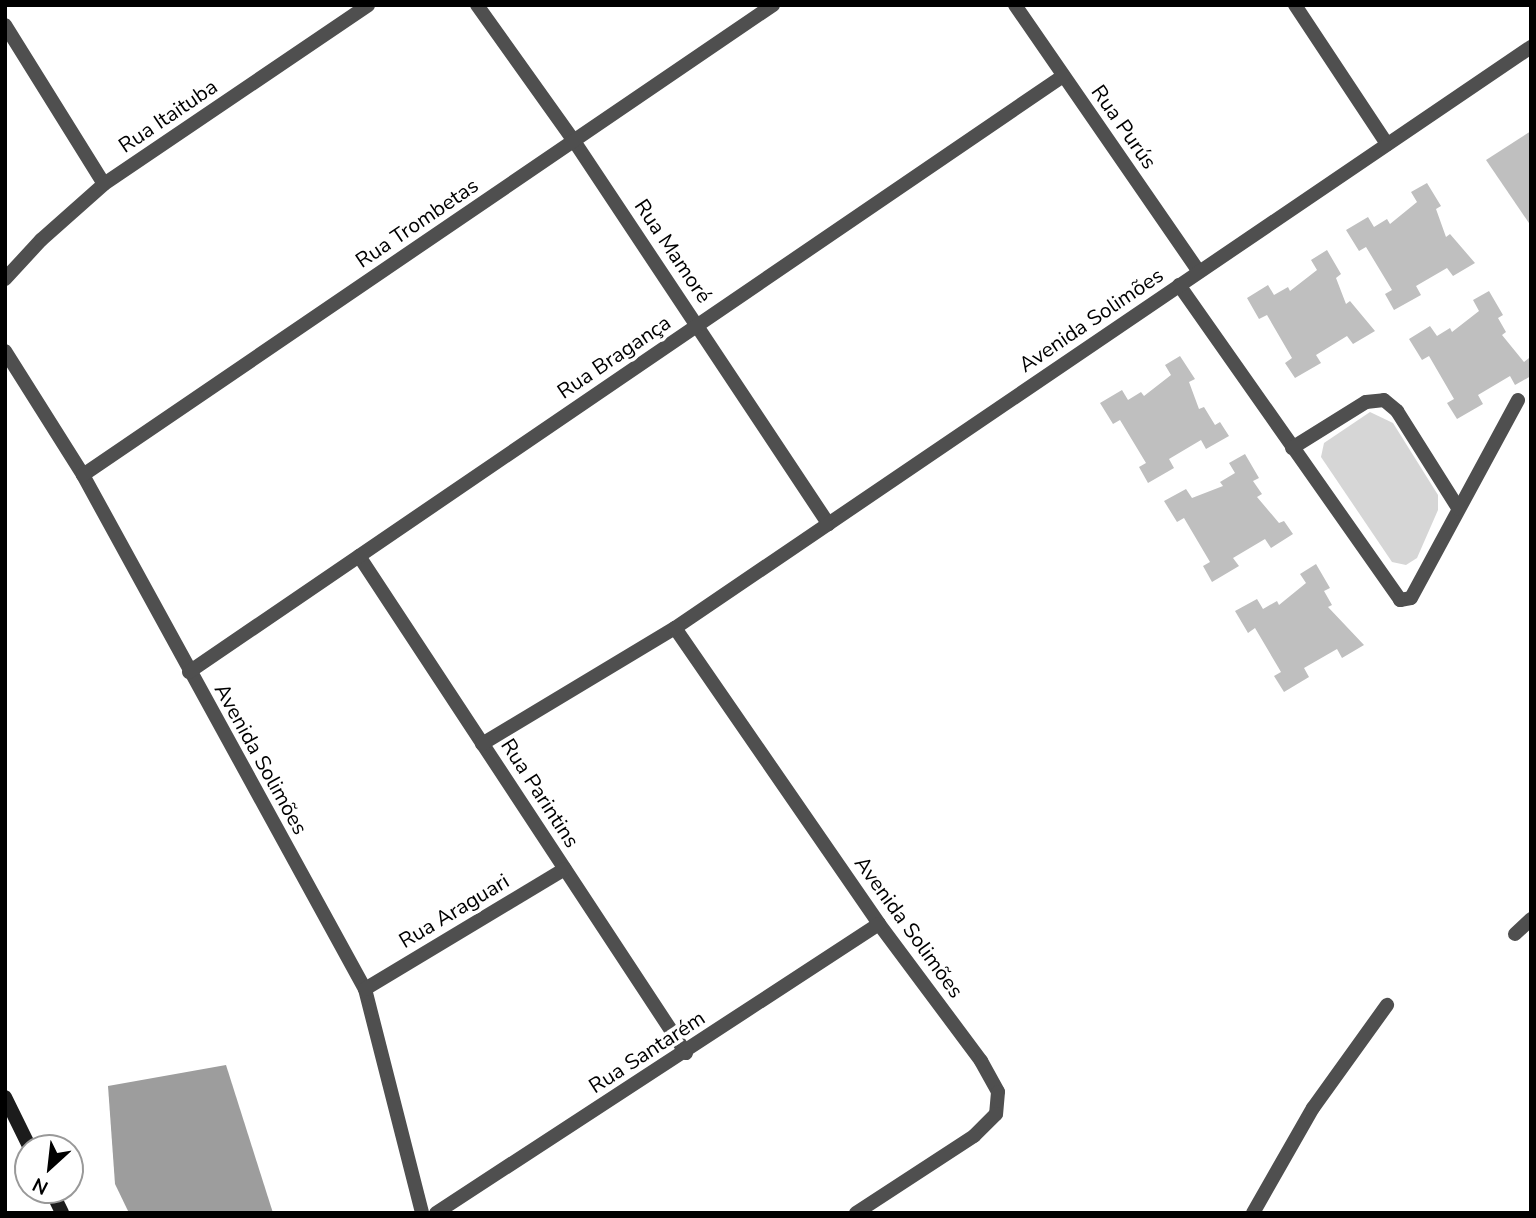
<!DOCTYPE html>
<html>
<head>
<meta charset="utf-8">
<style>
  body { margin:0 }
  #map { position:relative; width:1536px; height:1218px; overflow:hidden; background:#fff; font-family:"Nunito Sans",sans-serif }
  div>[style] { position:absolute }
  .green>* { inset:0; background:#d6d6d6 }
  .water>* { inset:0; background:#9d9d9d }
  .building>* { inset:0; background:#bfbfbf }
  .minor>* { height:14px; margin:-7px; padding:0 7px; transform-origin:7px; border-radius:7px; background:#4f4f4f }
  .tertiary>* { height:14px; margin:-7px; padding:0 7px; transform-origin:7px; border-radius:7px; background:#4f4f4f }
  .secondary>* { height:14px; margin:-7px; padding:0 7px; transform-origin:7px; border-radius:7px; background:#1c1c1c }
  span { translate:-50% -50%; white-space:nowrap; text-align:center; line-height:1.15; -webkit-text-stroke:7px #fff; paint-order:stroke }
  .street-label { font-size:21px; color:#000 }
  .frame { position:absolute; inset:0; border:7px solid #000; pointer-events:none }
  .north { position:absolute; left:14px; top:1134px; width:70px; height:70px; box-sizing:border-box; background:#fff; border:2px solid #999; border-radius:50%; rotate:207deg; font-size:19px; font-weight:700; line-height:28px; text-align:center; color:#000 }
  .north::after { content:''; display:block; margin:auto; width:24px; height:32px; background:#000; clip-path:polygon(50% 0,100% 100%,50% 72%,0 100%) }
</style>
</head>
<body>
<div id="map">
  <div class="green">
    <div style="clip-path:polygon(1370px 412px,1393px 423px,1438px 495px,1438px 510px,1417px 558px,1406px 565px,1392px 562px,1321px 457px,1324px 443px)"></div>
  </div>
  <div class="water">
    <div style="clip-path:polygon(226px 1065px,273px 1213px,129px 1213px,115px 1184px,108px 1086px)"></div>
  </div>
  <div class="building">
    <div style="clip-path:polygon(1531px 131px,1531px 226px,1486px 160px)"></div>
    <div style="clip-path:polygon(1427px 183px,1441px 206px,1436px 209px,1446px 237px,1450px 234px,1475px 263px,1453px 276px,1447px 268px,1416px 286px,1421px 295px,1394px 310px,1385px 294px,1392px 290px,1366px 247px,1359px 251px,1346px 230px,1368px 217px,1374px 227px,1387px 219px,1390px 224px,1417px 202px,1411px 192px)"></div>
    <div style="clip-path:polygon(1327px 250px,1341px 274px,1336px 278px,1346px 304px,1350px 301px,1375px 331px,1353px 344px,1347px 336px,1316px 355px,1321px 363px,1295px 378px,1285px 363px,1292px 358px,1267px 315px,1259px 319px,1247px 298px,1268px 285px,1274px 295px,1288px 287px,1290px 291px,1317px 270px,1311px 260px)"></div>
    <div style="clip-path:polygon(1489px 291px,1503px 315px,1498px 318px,1506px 332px,1502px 335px,1524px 362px,1529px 358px,1531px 376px,1515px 385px,1510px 376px,1478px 395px,1483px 404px,1457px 419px,1447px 403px,1454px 399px,1429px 356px,1422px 360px,1409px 339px,1430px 326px,1437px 336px,1450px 328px,1452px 332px,1479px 311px,1473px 300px)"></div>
    <div style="clip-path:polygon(1180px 356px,1195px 379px,1189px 382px,1199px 409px,1204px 407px,1215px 425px,1220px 422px,1229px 436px,1206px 449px,1201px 440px,1169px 459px,1174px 468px,1148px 483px,1139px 467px,1146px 463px,1120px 420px,1113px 424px,1100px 403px,1122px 390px,1128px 400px,1141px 392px,1144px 396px,1171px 375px,1165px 365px)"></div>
    <div style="clip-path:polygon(1245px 454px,1259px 478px,1253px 481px,1262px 494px,1257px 497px,1279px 523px,1284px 521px,1293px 534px,1271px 548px,1265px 539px,1233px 558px,1239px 566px,1212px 582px,1203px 566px,1210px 562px,1184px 518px,1177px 522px,1164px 501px,1186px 489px,1192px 498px,1223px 486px,1220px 482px,1235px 473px,1229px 463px)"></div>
    <div style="clip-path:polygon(1316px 564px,1330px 588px,1324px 591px,1332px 605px,1328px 607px,1364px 645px,1342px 658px,1337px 649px,1304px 668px,1309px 677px,1284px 692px,1274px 676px,1281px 672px,1255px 628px,1248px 633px,1235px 611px,1257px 599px,1263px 609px,1277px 601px,1279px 605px,1306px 583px,1300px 574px)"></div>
  </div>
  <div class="minor">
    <div style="left:477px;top:5px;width:167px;rotate:54.5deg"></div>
    <div style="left:574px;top:141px;width:460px;rotate:56.4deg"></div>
    <div style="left:1015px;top:5px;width:324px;rotate:55.4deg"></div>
    <div style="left:1295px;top:5px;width:167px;rotate:56.5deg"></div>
    <div style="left:5px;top:25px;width:187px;rotate:58.1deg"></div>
    <div style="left:1179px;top:285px;width:385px;rotate:54.9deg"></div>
    <div style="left:1400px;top:600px;width:11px;rotate:-10deg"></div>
    <div style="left:1411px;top:598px;width:225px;rotate:-61.6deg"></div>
    <div style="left:5px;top:351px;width:146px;rotate:57.8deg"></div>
    <div style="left:83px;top:475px;width:586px;rotate:61.25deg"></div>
    <div style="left:365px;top:989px;width:231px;rotate:75.7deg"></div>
    <div style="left:1292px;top:448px;width:87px;rotate:-31.9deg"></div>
    <div style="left:1366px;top:402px;width:18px;rotate:-6deg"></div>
    <div style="left:1384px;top:400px;width:17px;rotate:40deg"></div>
    <div style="left:1397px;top:411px;width:115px;rotate:57.8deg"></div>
    <div style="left:83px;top:475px;width:835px;rotate:-34.26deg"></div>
    <div style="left:359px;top:556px;width:595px;rotate:56.66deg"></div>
    <div style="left:675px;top:628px;width:359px;rotate:55.4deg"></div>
    <div style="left:879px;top:924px;width:171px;rotate:53.3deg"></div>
    <div style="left:981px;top:1061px;width:35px;rotate:61deg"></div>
    <div style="left:998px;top:1092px;width:22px;rotate:95deg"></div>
    <div style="left:996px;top:1114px;width:31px;rotate:135deg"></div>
    <div style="left:974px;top:1136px;width:141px;rotate:146.9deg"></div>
    <div style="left:189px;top:672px;width:1058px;rotate:-34.29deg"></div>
    <div style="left:482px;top:744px;width:225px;rotate:-31deg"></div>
    <div style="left:675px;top:628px;width:1035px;rotate:-34.17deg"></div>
    <div style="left:1515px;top:934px;width:22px;rotate:-43deg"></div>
    <div style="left:365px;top:989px;width:233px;rotate:-31deg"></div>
    <div style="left:436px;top:1213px;width:529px;rotate:-33.12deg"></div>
    <div style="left:1253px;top:1213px;width:121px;rotate:-60.3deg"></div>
    <div style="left:1313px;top:1108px;width:127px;rotate:-54.3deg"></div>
  </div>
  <div class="tertiary">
    <div style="left:5px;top:279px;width:53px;rotate:-47.3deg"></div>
    <div style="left:41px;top:240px;width:84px;rotate:-41.6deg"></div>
    <div style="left:104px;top:184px;width:319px;rotate:-34.1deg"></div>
  </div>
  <div class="secondary">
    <div style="left:5px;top:1097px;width:57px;rotate:63.9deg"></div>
    <div style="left:51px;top:1190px;width:25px;rotate:64deg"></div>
  </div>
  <div class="street-label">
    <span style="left:168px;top:116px;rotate:-34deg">Rua Itaituba</span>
    <span style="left:1124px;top:127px;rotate:55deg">Rua Purús</span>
    <span style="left:417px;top:223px;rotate:-34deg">Rua Trombetas</span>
    <span style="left:673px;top:251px;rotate:56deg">Rua Mamoré</span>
    <span style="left:1091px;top:320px;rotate:-34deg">Avenida Solimões</span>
    <span style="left:614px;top:357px;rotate:-34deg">Rua Bragança</span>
    <span style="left:261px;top:759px;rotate:61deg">Avenida Solimões</span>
    <span style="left:540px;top:793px;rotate:57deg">Rua Parintins</span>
    <span style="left:454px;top:911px;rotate:-31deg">Rua Araguari</span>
    <span style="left:909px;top:927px;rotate:54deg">Avenida Solimões</span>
    <span style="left:647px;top:1052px;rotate:-33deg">Rua Santarém</span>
  </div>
  <div class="frame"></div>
  <div class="north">N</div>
</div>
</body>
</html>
